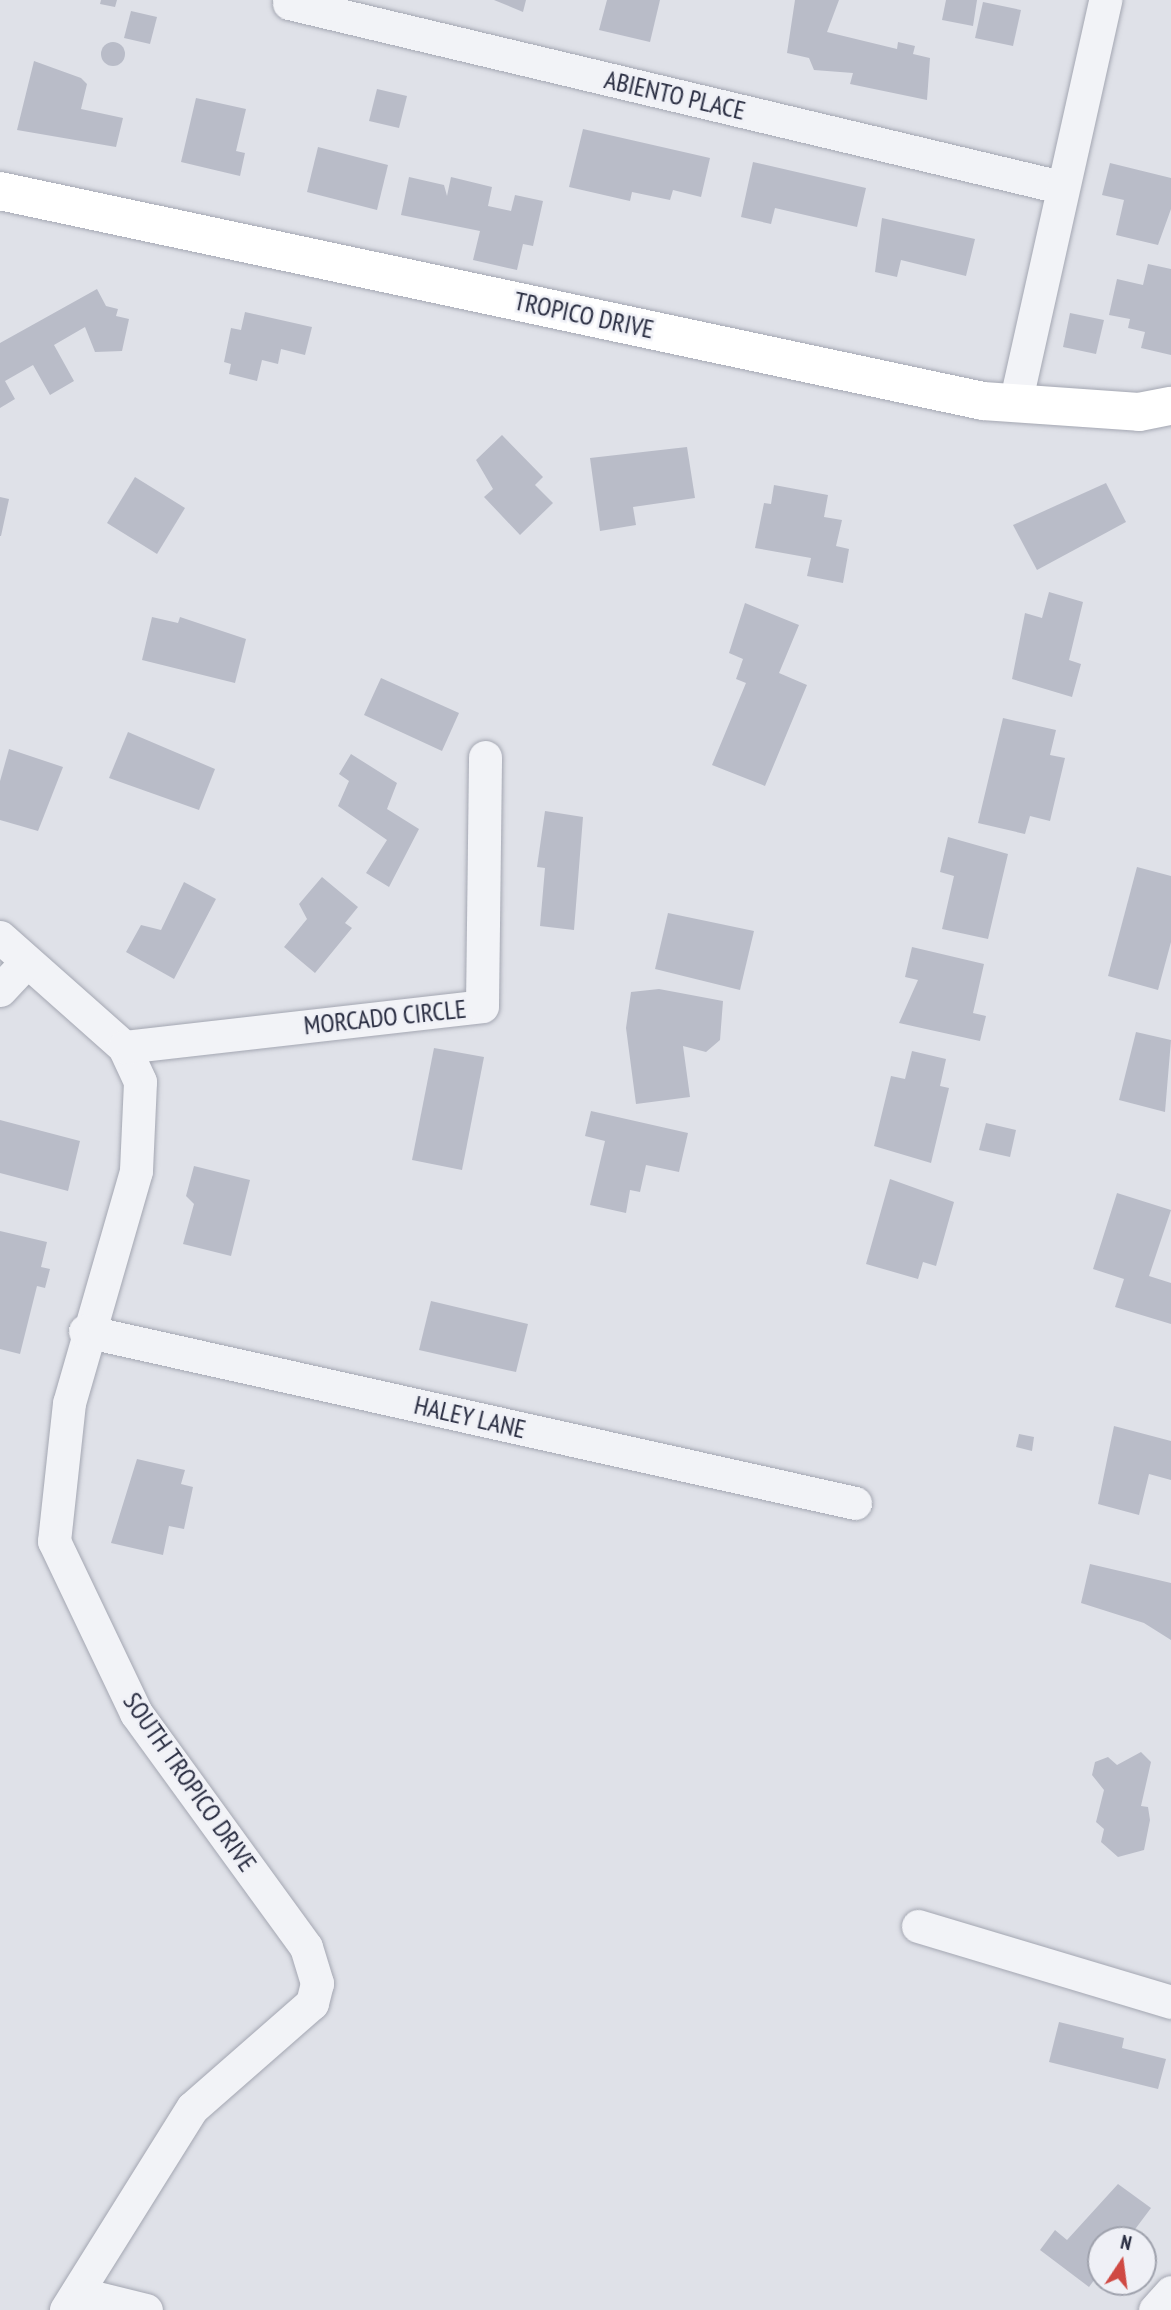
<!DOCTYPE html>
<html>
<head>
<meta charset="utf-8">
<style>
  body { margin:0 }
  #map { position:relative; width:1171px; height:2310px; overflow:hidden; background:#dfe1e8; font-family:"PT Sans Narrow",sans-serif }
  div>[style] { position:absolute }
  .building>* { inset:0; background:#b9bcc8 }
  .round { border-radius:50% }
  .roads { filter:drop-shadow(0 0 2px #a4a7b2) drop-shadow(0 0 2px #a4a7b2) }
  .street>* { height:33px; margin:-16.5px; padding:0 16.5px; transform-origin:16.5px; border-radius:16.5px; background:#f2f3f7 }
  .secondary>* { height:38px; margin:-19px; padding:0 19px; transform-origin:19px; border-radius:19px; background:#fff }
  span { translate:-50% -50%; white-space:nowrap; text-align:center; line-height:1.15; -webkit-text-stroke:5px #eff0f6; paint-order:stroke }
  .street-label { font-size:26px; color:#282c40 }
  .north { position:absolute; left:1087px; top:2226px; width:70px; height:70px; box-sizing:border-box; background:#eff0f6; border:2px solid #9fa2ad; border-radius:50%; rotate:13deg; font-size:19px; font-weight:700; line-height:28px; text-align:center; color:#282c40 }
  .north::after { content:''; display:block; margin:auto; width:24px; height:32px; background:#cf4943; clip-path:polygon(50% 0,100% 100%,50% 72%,0 100%) }
</style>
</head>
<body>
<div id="map">
  <div class="building">
    <div style="clip-path:polygon(101px 0,117px 0,115px 7px,100px 4px)"></div>
    <div style="clip-path:polygon(494px 0,526px 0,523px 12px)"></div>
    <div style="clip-path:polygon(607px 0,660px 0,650px 42px,599px 30px)"></div>
    <div style="clip-path:polygon(795px 0,839px 0,827px 32px,897px 49px,898px 42px,915px 46px,913px 54px,930px 58px,927px 100px,850px 84px,853px 73px,814px 70px,809px 58px,787px 53px)"></div>
    <div style="clip-path:polygon(946px 0,977px 0,973px 26px,942px 20px)"></div>
    <div style="clip-path:polygon(983px 2px,1021px 10px,1013px 46px,975px 38px)"></div>
    <div style="clip-path:polygon(131px 11px,157px 17px,150px 44px,124px 38px)"></div>
    <div class="round" style="left:101px;top:42px;width:24px;height:24px"></div>
    <div style="clip-path:polygon(34px 61px,81px 78px,87px 84px,81px 109px,123px 118px,116px 147px,17px 130px)"></div>
    <div style="clip-path:polygon(377px 89px,407px 96px,399px 128px,369px 121px)"></div>
    <div style="clip-path:polygon(196px 98px,246px 109px,236px 151px,245px 153px,240px 176px,181px 162px)"></div>
    <div style="clip-path:polygon(583px 129px,710px 158px,701px 197px,673px 190px,670px 200px,632px 192px,630px 201px,569px 187px)"></div>
    <div style="clip-path:polygon(318px 147px,388px 165px,377px 210px,307px 192px)"></div>
    <div style="clip-path:polygon(753px 162px,866px 188px,857px 227px,775px 208px,771px 224px,741px 217px)"></div>
    <div style="clip-path:polygon(1110px 163px,1171px 178px,1171px 209px,1158px 245px,1116px 235px,1124px 200px,1102px 195px)"></div>
    <div style="clip-path:polygon(409px 177px,444px 185px,447px 196px,451px 177px,492px 187px,488px 206px,511px 211px,515px 195px,543px 201px,533px 246px,523px 244px,517px 270px,473px 260px,480px 231px,401px 215px)"></div>
    <div style="clip-path:polygon(882px 218px,975px 239px,966px 276px,901px 260px,897px 277px,875px 272px)"></div>
    <div style="clip-path:polygon(1148px 264px,1171px 269px,1171px 355px,1141px 348px,1145px 332px,1128px 328px,1130px 319px,1109px 315px,1117px 279px,1143px 285px)"></div>
    <div style="clip-path:polygon(97px 289px,106px 306px,118px 309px,116px 316px,129px 319px,122px 351px,95px 352px,85px 327px,54px 345px,74px 381px,50px 395px,33px 365px,5px 381px,15px 399px,0 408px,0 343px)"></div>
    <div style="clip-path:polygon(245px 312px,312px 327px,305px 355px,281px 349px,278px 364px,262px 360px,257px 381px,229px 374px,231px 364px,224px 362px,231px 328px,241px 330px)"></div>
    <div style="clip-path:polygon(1070px 313px,1104px 320px,1096px 354px,1063px 347px)"></div>
    <div style="clip-path:polygon(502px 435px,543px 477px,535px 485px,553px 503px,520px 535px,484px 497px,493px 489px,476px 460px)"></div>
    <div style="clip-path:polygon(687px 447px,695px 498px,633px 507px,636px 525px,600px 531px,590px 458px)"></div>
    <div style="clip-path:polygon(135px 477px,185px 508px,157px 554px,107px 523px)"></div>
    <div style="clip-path:polygon(1106px 483px,1126px 522px,1037px 570px,1013px 525px)"></div>
    <div style="clip-path:polygon(774px 485px,828px 495px,824px 517px,842px 520px,836px 546px,849px 549px,843px 583px,807px 576px,811px 558px,755px 548px,764px 503px,771px 504px)"></div>
    <div style="clip-path:polygon(0 497px,9px 499px,1px 536px,0 536px)"></div>
    <div style="clip-path:polygon(1049px 592px,1083px 602px,1069px 660px,1081px 664px,1072px 697px,1012px 679px,1025px 613px,1042px 618px)"></div>
    <div style="clip-path:polygon(745px 603px,799px 625px,779px 673px,807px 685px,765px 786px,712px 765px,746px 683px,736px 679px,743px 659px,729px 653px)"></div>
    <div style="clip-path:polygon(152px 617px,178px 623px,180px 617px,246px 639px,235px 683px,142px 660px)"></div>
    <div style="clip-path:polygon(381px 678px,459px 713px,442px 751px,364px 715px)"></div>
    <div style="clip-path:polygon(1003px 718px,1056px 730px,1050px 755px,1065px 758px,1050px 821px,1030px 816px,1025px 834px,978px 823px)"></div>
    <div style="clip-path:polygon(128px 732px,215px 769px,199px 810px,109px 778px)"></div>
    <div style="clip-path:polygon(9px 749px,63px 767px,38px 831px,0 820px,0 781px)"></div>
    <div style="clip-path:polygon(351px 754px,397px 783px,387px 809px,419px 829px,389px 887px,366px 873px,387px 840px,338px 806px,349px 781px,339px 774px)"></div>
    <div style="clip-path:polygon(545px 811px,583px 817px,574px 930px,540px 926px,545px 868px,537px 867px)"></div>
    <div style="clip-path:polygon(948px 837px,1008px 854px,988px 939px,942px 929px,954px 876px,940px 872px)"></div>
    <div style="clip-path:polygon(1137px 867px,1171px 876px,1171px 942px,1158px 990px,1108px 976px)"></div>
    <div style="clip-path:polygon(322px 877px,358px 907px,345px 923px,352px 928px,315px 973px,284px 947px,307px 919px,299px 904px)"></div>
    <div style="clip-path:polygon(184px 882px,216px 899px,174px 979px,126px 952px,141px 925px,161px 930px)"></div>
    <div style="clip-path:polygon(668px 913px,754px 931px,740px 990px,655px 969px)"></div>
    <div style="clip-path:polygon(912px 947px,984px 964px,973px 1013px,986px 1016px,980px 1041px,899px 1023px,918px 980px,905px 977px)"></div>
    <div style="clip-path:polygon(659px 989px,723px 1001px,720px 1040px,706px 1052px,683px 1046px,690px 1097px,636px 1104px,626px 1028px,631px 992px)"></div>
    <div style="clip-path:polygon(1136px 1032px,1171px 1040px,1165px 1112px,1119px 1100px)"></div>
    <div style="clip-path:polygon(434px 1048px,484px 1057px,462px 1170px,412px 1160px)"></div>
    <div style="clip-path:polygon(912px 1051px,946px 1059px,940px 1086px,949px 1088px,931px 1163px,874px 1146px,891px 1076px,905px 1079px)"></div>
    <div style="clip-path:polygon(591px 1111px,688px 1133px,679px 1172px,646px 1165px,640px 1192px,630px 1190px,626px 1213px,590px 1205px,605px 1141px,585px 1136px)"></div>
    <div style="clip-path:polygon(0 1120px,80px 1141px,68px 1191px,0 1173px)"></div>
    <div style="clip-path:polygon(986px 1123px,1016px 1130px,1010px 1157px,979px 1150px)"></div>
    <div style="clip-path:polygon(194px 1166px,250px 1180px,231px 1256px,183px 1244px,194px 1204px,186px 1196px)"></div>
    <div style="clip-path:polygon(890px 1179px,954px 1202px,936px 1266px,923px 1262px,918px 1279px,866px 1264px)"></div>
    <div style="clip-path:polygon(1117px 1193px,1171px 1210px,1149px 1276px,1171px 1283px,1171px 1324px,1115px 1307px,1124px 1279px,1093px 1269px)"></div>
    <div style="clip-path:polygon(0 1231px,47px 1242px,41px 1267px,50px 1269px,45px 1288px,37px 1286px,20px 1354px,0 1349px)"></div>
    <div style="clip-path:polygon(431px 1301px,528px 1324px,516px 1372px,419px 1350px)"></div>
    <div style="clip-path:polygon(1114px 1426px,1171px 1441px,1171px 1480px,1149px 1474px,1139px 1515px,1098px 1504px)"></div>
    <div style="clip-path:polygon(1019px 1434px,1034px 1437px,1032px 1451px,1016px 1447px)"></div>
    <div style="clip-path:polygon(137px 1459px,185px 1470px,181px 1484px,193px 1487px,184px 1529px,169px 1526px,163px 1555px,111px 1543px)"></div>
    <div style="clip-path:polygon(1090px 1564px,1171px 1583px,1171px 1640px,1144px 1623px,1081px 1603px)"></div>
    <div style="clip-path:polygon(1141px 1752px,1151px 1762px,1141px 1806px,1148px 1807px,1150px 1820px,1144px 1850px,1118px 1857px,1101px 1842px,1104px 1829px,1096px 1822px,1104px 1790px,1092px 1775px,1095px 1762px,1108px 1757px,1117px 1765px)"></div>
    <div style="clip-path:polygon(1059px 2022px,1124px 2038px,1122px 2048px,1166px 2059px,1158px 2089px,1049px 2062px)"></div>
    <div style="clip-path:polygon(1118px 2184px,1151px 2208px,1127px 2240px,1101px 2240px,1101px 2271px,1089px 2287px,1040px 2250px,1055px 2230px,1067px 2240px)"></div>
  </div>
  <div class="roads">
    <div class="street">
      <div style="left:289px;top:3px;width:794px;rotate:13.41deg"></div>
      <div style="left:1015px;top:404px;width:414px;rotate:-77.4deg"></div>
      <div style="left:0;top:937px;width:166px;rotate:41.6deg"></div>
      <div style="left:124px;top:1047px;width:38px;rotate:65deg"></div>
      <div style="left:140px;top:1082px;width:89px;rotate:92.6deg"></div>
      <div style="left:136px;top:1171px;width:241px;rotate:106.1deg"></div>
      <div style="left:69px;top:1403px;width:139px;rotate:96.2deg"></div>
      <div style="left:54px;top:1541px;width:191px;rotate:64.5deg"></div>
      <div style="left:136px;top:1713px;width:289px;rotate:54deg"></div>
      <div style="left:306px;top:1947px;width:38px;rotate:73deg"></div>
      <div style="left:317px;top:1983px;width:21px;rotate:104deg"></div>
      <div style="left:312px;top:2003px;width:159px;rotate:138.8deg"></div>
      <div style="left:192px;top:2108px;width:238px;rotate:122deg"></div>
      <div style="left:0;top:990px;width:35px;rotate:-47deg"></div>
      <div style="left:124px;top:1047px;width:360px;rotate:-6.5deg"></div>
      <div style="left:482px;top:1006px;width:249px;rotate:-89.3deg"></div>
      <div style="left:85px;top:1331px;width:789px;rotate:12.59deg"></div>
      <div style="left:918px;top:1926px;width:264px;rotate:16.7deg"></div>
      <div style="left:77px;top:2293px;width:71px;rotate:13.8deg"></div>
      <div style="left:1155px;top:2310px;width:24px;rotate:-48deg"></div>
    </div>
    <div class="secondary">
      <div style="left:0;top:191px;width:1005px;rotate:12.06deg"></div>
      <div style="left:983px;top:401px;width:156px;rotate:4deg"></div>
      <div style="left:1139px;top:412px;width:33px;rotate:-11deg"></div>
    </div>
  </div>
  <div class="street-label">
    <span style="left:675px;top:95px;rotate:13deg">ABIENTO PLACE</span>
    <span style="left:584px;top:315px;rotate:12deg">TROPICO DRIVE</span>
    <span style="left:385px;top:1017px;rotate:-6deg">MORCADO CIRCLE</span>
    <span style="left:470px;top:1417px;rotate:13deg">HALEY LANE</span>
    <span style="left:190px;top:1782px;rotate:55deg">SOUTH TROPICO DRIVE</span>
  </div>
  <div class="north">N</div>
</div>
</body>
</html>
